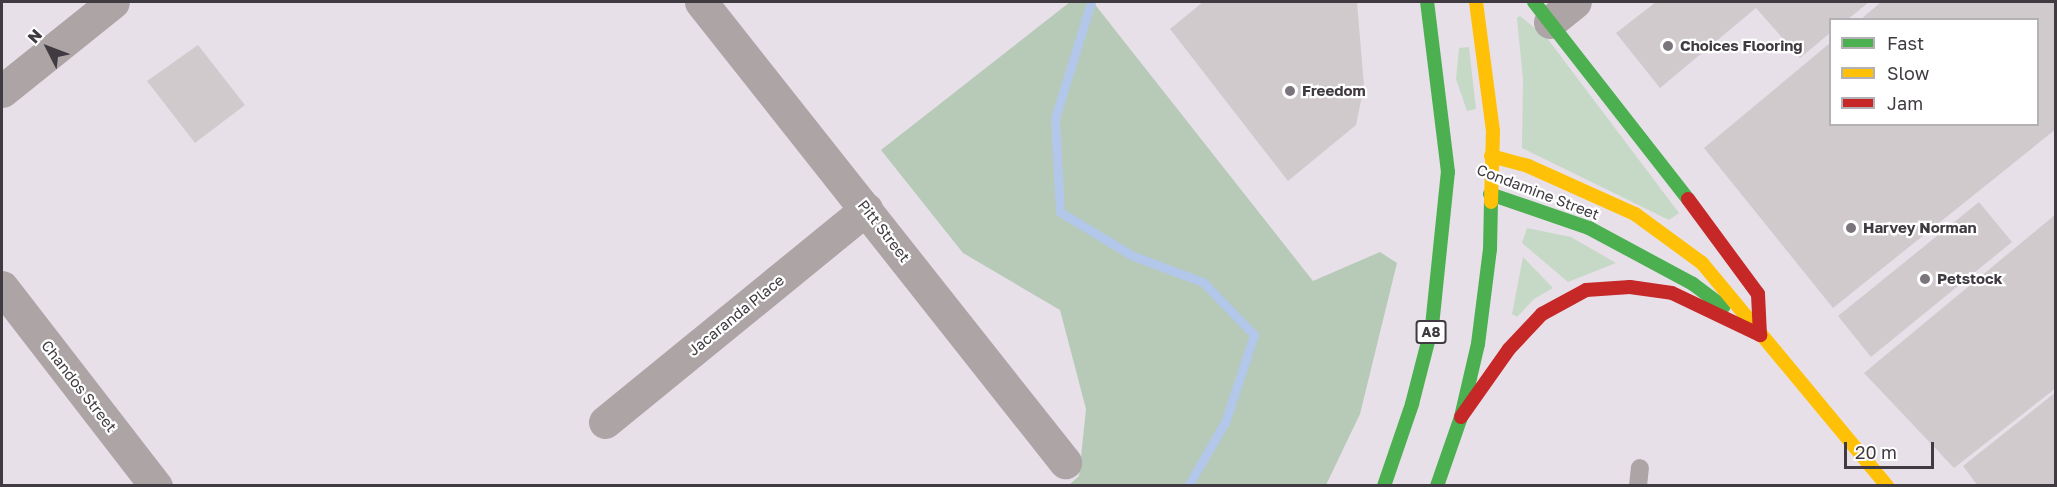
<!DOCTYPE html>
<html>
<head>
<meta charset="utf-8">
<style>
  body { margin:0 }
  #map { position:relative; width:2057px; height:487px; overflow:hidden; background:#e7e0e9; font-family:"Golos Text",sans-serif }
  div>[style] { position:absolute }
  .green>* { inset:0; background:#c6d9c6 }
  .forest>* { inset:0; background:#b7cab7 }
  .stream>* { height:9px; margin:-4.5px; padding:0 4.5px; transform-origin:4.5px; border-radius:4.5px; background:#b2c7ea }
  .building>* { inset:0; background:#d0cacd }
  .lane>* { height:18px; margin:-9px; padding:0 9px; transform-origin:9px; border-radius:9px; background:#aca4a5 }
  .street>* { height:33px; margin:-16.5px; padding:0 16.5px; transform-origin:16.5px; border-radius:16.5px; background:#aca4a5 }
  .fast>* { height:14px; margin:-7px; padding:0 7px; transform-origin:7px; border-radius:7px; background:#4caf50 }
  .slow>* { height:14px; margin:-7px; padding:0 7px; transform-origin:7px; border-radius:7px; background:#ffc107 }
  .jam>* { height:14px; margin:-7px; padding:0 7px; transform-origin:7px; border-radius:7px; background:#c62828 }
  .dots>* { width:16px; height:16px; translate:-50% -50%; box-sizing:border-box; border:3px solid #fff; border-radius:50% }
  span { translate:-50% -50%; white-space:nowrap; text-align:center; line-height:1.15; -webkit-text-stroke:4.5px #fff; paint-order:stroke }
  .shield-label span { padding:2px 4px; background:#fff; border:2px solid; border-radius:4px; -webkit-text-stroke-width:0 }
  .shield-label { font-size:14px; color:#403b41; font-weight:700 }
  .poi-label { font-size:15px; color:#403b41; font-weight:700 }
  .left { translate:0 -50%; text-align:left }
  .street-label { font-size:15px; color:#403b41 }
  .frame { position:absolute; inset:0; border:3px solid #403b41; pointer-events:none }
  .legend { position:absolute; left:1829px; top:18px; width:210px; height:108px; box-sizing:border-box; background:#fff; border:2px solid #b3b1b3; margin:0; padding:8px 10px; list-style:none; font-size:18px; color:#403b41 }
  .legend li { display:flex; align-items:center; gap:12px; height:30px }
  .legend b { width:30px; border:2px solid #b3b1b3 }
  .north { position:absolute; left:18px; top:18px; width:60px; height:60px; -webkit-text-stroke:4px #fff; paint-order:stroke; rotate:312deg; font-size:16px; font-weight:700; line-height:24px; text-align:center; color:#403b41 }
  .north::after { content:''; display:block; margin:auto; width:21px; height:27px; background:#403b41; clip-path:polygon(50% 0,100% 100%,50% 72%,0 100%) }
  .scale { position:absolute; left:1844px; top:442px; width:90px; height:27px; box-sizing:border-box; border:3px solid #403b41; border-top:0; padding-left:8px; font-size:18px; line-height:21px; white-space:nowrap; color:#403b41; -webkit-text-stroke:4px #fff; paint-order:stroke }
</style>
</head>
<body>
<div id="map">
  <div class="green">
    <div style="clip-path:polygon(1520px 16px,1547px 38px,1679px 213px,1669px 220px,1522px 148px,1523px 80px,1517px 18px)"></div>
    <div style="clip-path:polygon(1469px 47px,1476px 109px,1467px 111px,1456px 79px,1459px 48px)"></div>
    <div style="clip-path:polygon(1527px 228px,1571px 237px,1616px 263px,1568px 282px,1522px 243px)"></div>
    <div style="clip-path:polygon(1523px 257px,1553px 288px,1534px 299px,1517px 317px,1512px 314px)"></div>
  </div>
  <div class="forest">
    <div style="clip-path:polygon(1070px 2px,1093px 2px,1313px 281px,1380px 252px,1397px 263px,1360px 414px,1326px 485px,1069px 485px,1079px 476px,1086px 409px,1060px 310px,963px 253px,881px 150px)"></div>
  </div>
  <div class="stream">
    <div style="left:1091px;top:2px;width:121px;rotate:107.2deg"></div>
    <div style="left:1055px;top:118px;width:94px;rotate:87deg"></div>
    <div style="left:1060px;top:212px;width:85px;rotate:31.1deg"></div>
    <div style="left:1133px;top:256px;width:75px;rotate:20.4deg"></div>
    <div style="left:1203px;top:282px;width:74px;rotate:46.1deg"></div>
    <div style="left:1254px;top:335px;width:92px;rotate:108.4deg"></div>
    <div style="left:1225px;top:422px;width:74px;rotate:120deg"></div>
  </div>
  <div class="building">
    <div style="clip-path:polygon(1203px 2px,1357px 2px,1364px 86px,1356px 125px,1288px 181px,1170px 29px)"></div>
    <div style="clip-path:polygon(1656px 2px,1869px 2px,1847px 20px,1830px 20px,1830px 33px,1800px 58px,1756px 8px,1660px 88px,1616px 33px)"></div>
    <div style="clip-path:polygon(1881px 2px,2056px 2px,2056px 129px,1833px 308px,1704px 148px,1830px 43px,1830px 124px,2038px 124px,2038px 20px,1860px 20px)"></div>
    <div style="clip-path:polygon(198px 45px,245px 105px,195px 143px,147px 81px)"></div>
    <div style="clip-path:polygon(1979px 202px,2012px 242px,1871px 357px,1838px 316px)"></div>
    <div style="clip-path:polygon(2056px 214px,2056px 388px,1954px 468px,1864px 373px)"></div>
    <div style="clip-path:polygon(2056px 392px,2056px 486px,1978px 486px,1963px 466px)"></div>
  </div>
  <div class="lane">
    <div style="left:1638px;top:486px;width:18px;rotate:-84deg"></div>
  </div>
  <div class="street">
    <div style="left:701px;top:2px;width:587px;rotate:51.65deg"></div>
    <div style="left:1550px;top:22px;width:32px;rotate:-39deg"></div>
    <div style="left:2px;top:91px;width:142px;rotate:-38.7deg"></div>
    <div style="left:2px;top:287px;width:252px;rotate:52.3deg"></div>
    <div style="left:605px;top:422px;width:337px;rotate:-39.2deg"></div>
  </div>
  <div class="fast">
    <div style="left:1534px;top:2px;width:250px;rotate:52deg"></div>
    <div style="left:1490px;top:194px;width:105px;rotate:19deg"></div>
    <div style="left:1589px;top:228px;width:118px;rotate:28.3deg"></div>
    <div style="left:1693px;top:284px;width:38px;rotate:37deg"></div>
    <div style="left:1384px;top:486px;width:87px;rotate:-71.1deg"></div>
    <div style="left:1412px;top:404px;width:81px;rotate:-75.6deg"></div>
    <div style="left:1432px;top:326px;width:155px;rotate:-84.1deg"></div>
    <div style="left:1448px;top:172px;width:171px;rotate:-97deg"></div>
    <div style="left:1437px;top:486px;width:73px;rotate:-70.8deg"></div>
    <div style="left:1461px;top:417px;width:75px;rotate:-76.9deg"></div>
    <div style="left:1478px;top:344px;width:96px;rotate:-82.8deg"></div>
    <div style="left:1490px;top:249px;width:47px;rotate:-88.8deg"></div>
  </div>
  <div class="slow">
    <div style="left:1476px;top:2px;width:130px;rotate:82.5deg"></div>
    <div style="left:1493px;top:131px;width:71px;rotate:91.6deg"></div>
    <div style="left:1491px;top:156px;width:38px;rotate:15deg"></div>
    <div style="left:1528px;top:166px;width:117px;rotate:24.2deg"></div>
    <div style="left:1635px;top:214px;width:83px;rotate:36.2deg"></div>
    <div style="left:1702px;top:263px;width:290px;rotate:50.3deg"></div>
  </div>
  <div class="jam">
    <div style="left:1461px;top:417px;width:83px;rotate:-54.8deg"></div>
    <div style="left:1509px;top:349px;width:48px;rotate:-46.7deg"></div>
    <div style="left:1542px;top:314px;width:50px;rotate:-28.6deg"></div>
    <div style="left:1586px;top:290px;width:44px;rotate:-3.9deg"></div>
    <div style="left:1630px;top:287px;width:42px;rotate:8.1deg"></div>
    <div style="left:1672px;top:293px;width:98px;rotate:25.5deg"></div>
    <div style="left:1760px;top:335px;width:41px;rotate:-92.8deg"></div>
    <div style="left:1758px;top:294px;width:118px;rotate:-126.4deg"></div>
  </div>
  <div class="dots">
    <div style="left:1668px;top:46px;background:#7a757c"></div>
    <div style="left:1290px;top:91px;background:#7a757c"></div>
    <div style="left:1851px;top:228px;background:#7a757c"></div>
    <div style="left:1925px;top:279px;background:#7a757c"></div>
  </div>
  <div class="shield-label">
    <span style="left:1431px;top:332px">A8</span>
  </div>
  <div class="poi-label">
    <span class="left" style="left:1680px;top:46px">Choices Flooring</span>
    <span class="left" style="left:1302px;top:91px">Freedom</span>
    <span class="left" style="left:1863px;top:228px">Harvey Norman</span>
    <span class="left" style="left:1937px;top:279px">Petstock</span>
  </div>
  <div class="street-label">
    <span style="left:1538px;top:192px;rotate:21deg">Condamine Street</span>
    <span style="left:884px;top:231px;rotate:52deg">Pitt Street</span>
    <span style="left:736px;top:315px;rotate:-39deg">Jacaranda Place</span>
    <span style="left:79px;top:386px;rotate:52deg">Chandos Street</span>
  </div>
  <div class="frame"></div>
  <ul class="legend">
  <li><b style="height:8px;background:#4caf50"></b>Fast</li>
  <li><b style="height:8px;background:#ffc107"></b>Slow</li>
  <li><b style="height:8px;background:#c62828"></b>Jam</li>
  </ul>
  <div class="north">N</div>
  <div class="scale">20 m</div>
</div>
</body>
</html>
